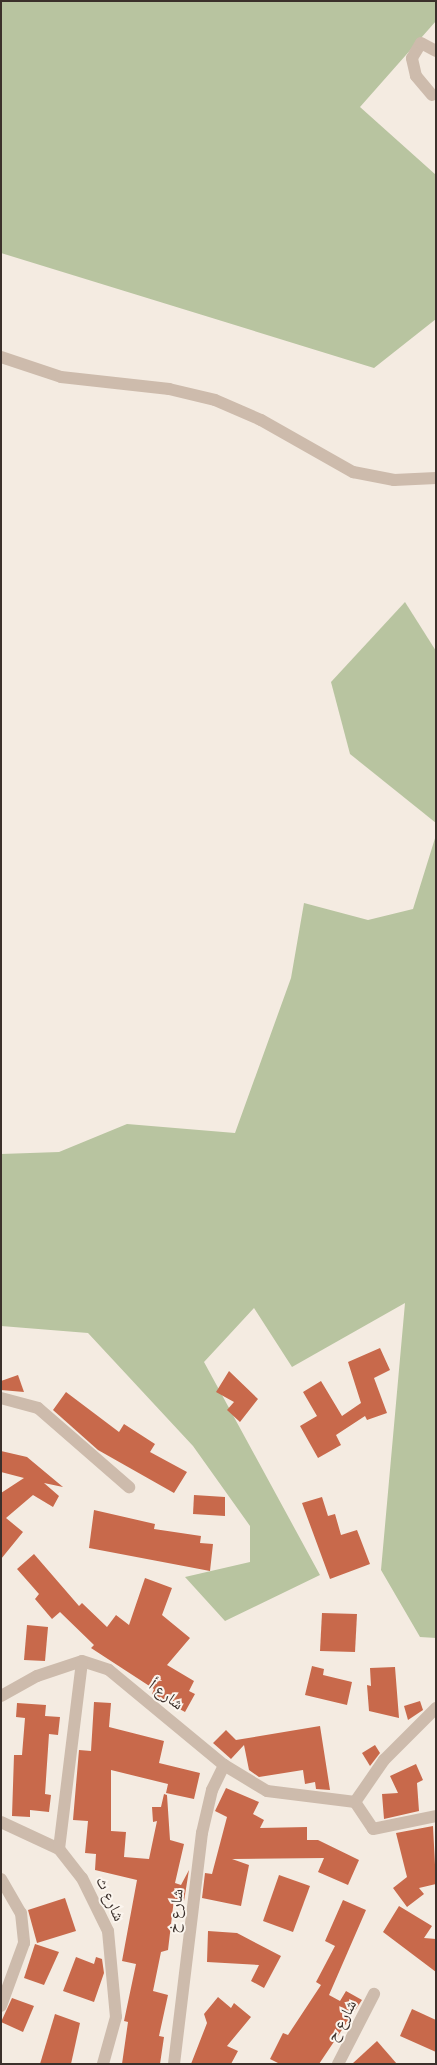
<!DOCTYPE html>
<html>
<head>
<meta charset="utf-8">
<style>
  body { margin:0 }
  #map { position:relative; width:437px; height:2065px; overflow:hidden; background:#f4ebe1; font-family:"Space Grotesk","Noto Naskh Arabic",sans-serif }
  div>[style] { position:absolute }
  .green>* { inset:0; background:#b8c4a0 }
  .building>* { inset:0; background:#c8694b }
  .minor>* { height:12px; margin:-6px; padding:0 6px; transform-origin:6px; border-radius:6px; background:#cdbbac }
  span { translate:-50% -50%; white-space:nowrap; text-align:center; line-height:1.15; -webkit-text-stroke:4px #fbf5ee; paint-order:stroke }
  .street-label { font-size:16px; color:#3b302b }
  .frame { position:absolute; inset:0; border:2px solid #3b302b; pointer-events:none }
</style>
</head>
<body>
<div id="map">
  <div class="green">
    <div style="clip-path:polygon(1px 1px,436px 1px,436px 21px,360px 107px,436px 175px,436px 319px,374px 368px,1px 253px)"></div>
    <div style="clip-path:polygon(405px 602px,436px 651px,436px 823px,350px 754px,331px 682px)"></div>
    <div style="clip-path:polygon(436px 835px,436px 1638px,420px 1637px,381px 1570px,405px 1303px,292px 1367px,254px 1308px,204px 1362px,320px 1575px,225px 1621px,185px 1577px,250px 1562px,250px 1526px,193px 1446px,88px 1333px,1px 1326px,1px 1154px,59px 1152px,127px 1124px,235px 1133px,291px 978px,304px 903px,368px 920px,413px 909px)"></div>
  </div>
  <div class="building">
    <div style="clip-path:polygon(380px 1348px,390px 1370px,374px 1378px,387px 1413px,367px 1420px,365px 1416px,336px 1435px,341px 1445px,318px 1458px,300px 1426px,317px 1416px,303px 1392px,321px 1381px,342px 1416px,361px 1403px,348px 1362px)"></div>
    <div style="clip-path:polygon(229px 1371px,258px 1399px,240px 1422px,227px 1410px,234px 1402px,216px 1392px)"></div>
    <div style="clip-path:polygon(18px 1375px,24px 1392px,1px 1390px,1px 1381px)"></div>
    <div style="clip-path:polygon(66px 1392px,119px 1432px,124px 1424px,155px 1444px,150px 1452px,187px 1472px,174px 1493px,98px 1450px,53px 1410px)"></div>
    <div style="clip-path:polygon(1px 1451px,27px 1457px,63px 1487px,44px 1483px,59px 1496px,53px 1507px,33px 1495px,6px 1518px,23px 1532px,1px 1559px,1px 1493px,24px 1478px,1px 1472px)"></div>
    <div style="clip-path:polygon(194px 1495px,225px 1497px,225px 1516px,193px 1514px)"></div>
    <div style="clip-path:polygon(322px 1497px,328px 1516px,335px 1514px,341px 1535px,357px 1530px,370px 1564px,330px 1579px,302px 1503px)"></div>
    <div style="clip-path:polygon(94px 1510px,155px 1524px,154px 1529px,201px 1536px,200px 1543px,213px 1544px,210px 1571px,89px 1548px)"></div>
    <div style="clip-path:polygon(34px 1554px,79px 1606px,82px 1603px,107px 1627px,116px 1615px,129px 1625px,145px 1578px,172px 1588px,162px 1615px,190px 1638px,167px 1665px,194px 1681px,189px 1691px,195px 1694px,185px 1712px,152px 1694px,154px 1689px,91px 1648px,94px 1645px,60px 1612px,52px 1619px,35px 1599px,39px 1594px,17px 1569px)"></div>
    <div style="clip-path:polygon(322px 1613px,357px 1614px,355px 1652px,320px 1651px)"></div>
    <div style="clip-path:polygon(27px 1625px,48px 1627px,45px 1661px,24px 1660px)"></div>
    <div style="clip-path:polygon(312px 1666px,324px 1669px,323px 1675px,352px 1682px,347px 1705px,305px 1695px)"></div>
    <div style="clip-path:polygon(395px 1667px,399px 1718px,369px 1711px,367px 1685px,371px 1686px,370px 1668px)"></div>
    <div style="clip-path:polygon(420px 1701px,423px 1710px,408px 1720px,404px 1706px)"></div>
    <div style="clip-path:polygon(94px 1702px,111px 1703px,109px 1727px,164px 1741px,159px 1763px,200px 1773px,194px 1799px,166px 1793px,168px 1784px,111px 1770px,111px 1831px,126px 1832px,124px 1857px,149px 1859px,157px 1821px,153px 1822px,152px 1807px,161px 1807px,164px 1794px,167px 1795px,170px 1840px,184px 1844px,175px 1883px,181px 1885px,189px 1870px,184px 1901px,174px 1899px,168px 1950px,161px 1952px,153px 1991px,168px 1995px,159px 2036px,164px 2037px,160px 2064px,122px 2064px,128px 2022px,124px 2021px,136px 1964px,122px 1961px,137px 1880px,95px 1870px,96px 1854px,85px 1853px,88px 1821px,73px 1820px,79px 1750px,91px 1751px)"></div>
    <div style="clip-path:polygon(17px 1703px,46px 1705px,45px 1716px,60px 1717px,58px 1735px,49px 1734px,45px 1794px,51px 1795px,49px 1812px,30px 1810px,30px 1817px,12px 1816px,14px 1755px,22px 1755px,25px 1718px,16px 1717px)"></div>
    <div style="clip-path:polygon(320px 1726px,330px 1790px,316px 1789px,315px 1782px,305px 1784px,303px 1770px,259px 1777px,249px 1770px,244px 1745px,231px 1759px,213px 1743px,226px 1730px,236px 1740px)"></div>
    <div style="clip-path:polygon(375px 1745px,380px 1753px,370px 1766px,362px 1753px)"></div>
    <div style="clip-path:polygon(416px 1764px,423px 1780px,417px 1783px,419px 1811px,384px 1819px,382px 1794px,398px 1793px,390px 1776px)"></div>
    <div style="clip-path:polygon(226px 1788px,259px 1802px,253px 1814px,264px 1820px,260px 1828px,307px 1827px,307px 1840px,318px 1840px,359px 1860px,348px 1885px,318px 1872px,324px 1858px,232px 1859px,249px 1865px,241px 1906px,202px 1898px,205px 1873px,212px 1874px,227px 1817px,215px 1811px)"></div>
    <div style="clip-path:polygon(433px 1826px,436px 1884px,419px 1888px,424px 1894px,407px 1907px,393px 1888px,407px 1877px,396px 1833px)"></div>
    <div style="clip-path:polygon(279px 1875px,310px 1886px,293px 1932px,263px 1921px)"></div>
    <div style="clip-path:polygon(65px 1898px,76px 1931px,37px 1943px,28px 1910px)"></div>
    <div style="clip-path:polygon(343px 1900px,366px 1910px,329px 1995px,340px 2001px,346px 1991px,362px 2000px,319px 2064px,280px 2064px,270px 2059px,283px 2033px,288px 2035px,321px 1985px,316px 1982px,335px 1946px,325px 1941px)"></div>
    <div style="clip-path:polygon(399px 1906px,432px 1926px,424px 1938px,436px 1939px,436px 1972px,383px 1932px)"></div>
    <div style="clip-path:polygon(208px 1931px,237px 1933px,281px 1956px,264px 1988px,251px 1981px,259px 1965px,207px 1962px)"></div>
    <div style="clip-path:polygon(35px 1944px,59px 1952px,44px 1985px,24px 1978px)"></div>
    <div style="clip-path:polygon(76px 1957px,94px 1964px,96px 1957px,102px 1959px,104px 1973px,94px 2002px,63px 1991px)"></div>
    <div style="clip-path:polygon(218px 1997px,231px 2008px,234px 2003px,251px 2017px,227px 2046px,238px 2051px,231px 2064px,191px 2064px,207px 2023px,204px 2014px)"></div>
    <div style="clip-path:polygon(12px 1998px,34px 2006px,23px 2032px,1px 2022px)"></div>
    <div style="clip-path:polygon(412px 2009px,436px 2020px,436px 2052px,400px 2036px)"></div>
    <div style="clip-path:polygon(55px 2014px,80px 2023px,71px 2064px,40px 2064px)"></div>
    <div style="clip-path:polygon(377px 2041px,397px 2064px,352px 2064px)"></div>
  </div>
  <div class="minor">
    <div style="left:432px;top:95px;width:25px;rotate:-130deg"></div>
    <div style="left:416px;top:76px;width:18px;rotate:-103deg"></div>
    <div style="left:412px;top:58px;width:17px;rotate:-59deg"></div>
    <div style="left:421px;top:43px;width:17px;rotate:28deg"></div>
    <div style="left:1px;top:357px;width:63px;rotate:18.4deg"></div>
    <div style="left:61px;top:377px;width:109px;rotate:6.3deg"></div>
    <div style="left:169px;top:389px;width:47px;rotate:13.4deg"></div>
    <div style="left:215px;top:400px;width:50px;rotate:23.5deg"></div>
    <div style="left:261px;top:420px;width:106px;rotate:29.5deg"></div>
    <div style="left:353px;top:472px;width:42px;rotate:11deg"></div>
    <div style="left:394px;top:480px;width:42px;rotate:-2.7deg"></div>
    <div style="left:1px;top:1398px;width:38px;rotate:15deg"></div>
    <div style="left:38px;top:1408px;width:121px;rotate:41deg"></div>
    <div style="left:82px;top:1661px;width:28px;rotate:18deg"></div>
    <div style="left:109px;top:1670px;width:149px;rotate:39.6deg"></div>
    <div style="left:224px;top:1765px;width:50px;rotate:31.2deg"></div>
    <div style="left:267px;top:1791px;width:89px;rotate:7.1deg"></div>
    <div style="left:355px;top:1802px;width:32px;rotate:56deg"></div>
    <div style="left:373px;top:1829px;width:64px;rotate:-11.7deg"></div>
    <div style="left:1px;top:1696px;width:41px;rotate:-29.1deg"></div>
    <div style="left:37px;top:1676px;width:47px;rotate:-18.4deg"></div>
    <div style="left:355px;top:1802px;width:51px;rotate:-55.4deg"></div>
    <div style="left:384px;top:1760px;width:74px;rotate:-45deg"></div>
    <div style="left:1px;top:1822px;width:64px;rotate:25deg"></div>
    <div style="left:59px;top:1849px;width:37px;rotate:52deg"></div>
    <div style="left:82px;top:1878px;width:59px;rotate:63.9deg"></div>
    <div style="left:108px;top:1931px;width:86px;rotate:84.7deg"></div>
    <div style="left:116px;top:2017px;width:49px;rotate:105.5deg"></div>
    <div style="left:59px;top:1849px;width:189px;rotate:-83deg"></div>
    <div style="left:1px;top:1879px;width:39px;rotate:60deg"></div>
    <div style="left:21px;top:1913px;width:30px;rotate:84deg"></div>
    <div style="left:24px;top:1943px;width:67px;rotate:110.1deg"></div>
    <div style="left:174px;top:2064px;width:233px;rotate:-83.1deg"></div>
    <div style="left:202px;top:1833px;width:44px;rotate:-76.9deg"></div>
    <div style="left:212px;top:1790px;width:28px;rotate:-64deg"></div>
    <div style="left:338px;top:2064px;width:79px;rotate:-62.8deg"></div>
  </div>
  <div class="street-label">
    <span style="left:166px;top:1695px;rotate:37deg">شارع أ</span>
    <span style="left:110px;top:1899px;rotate:65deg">شارع ث</span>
    <span style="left:176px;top:1911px;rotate:-85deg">شارع خ</span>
    <span style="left:342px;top:2021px;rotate:-62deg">شارع ح</span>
  </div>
  <div class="frame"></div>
</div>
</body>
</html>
